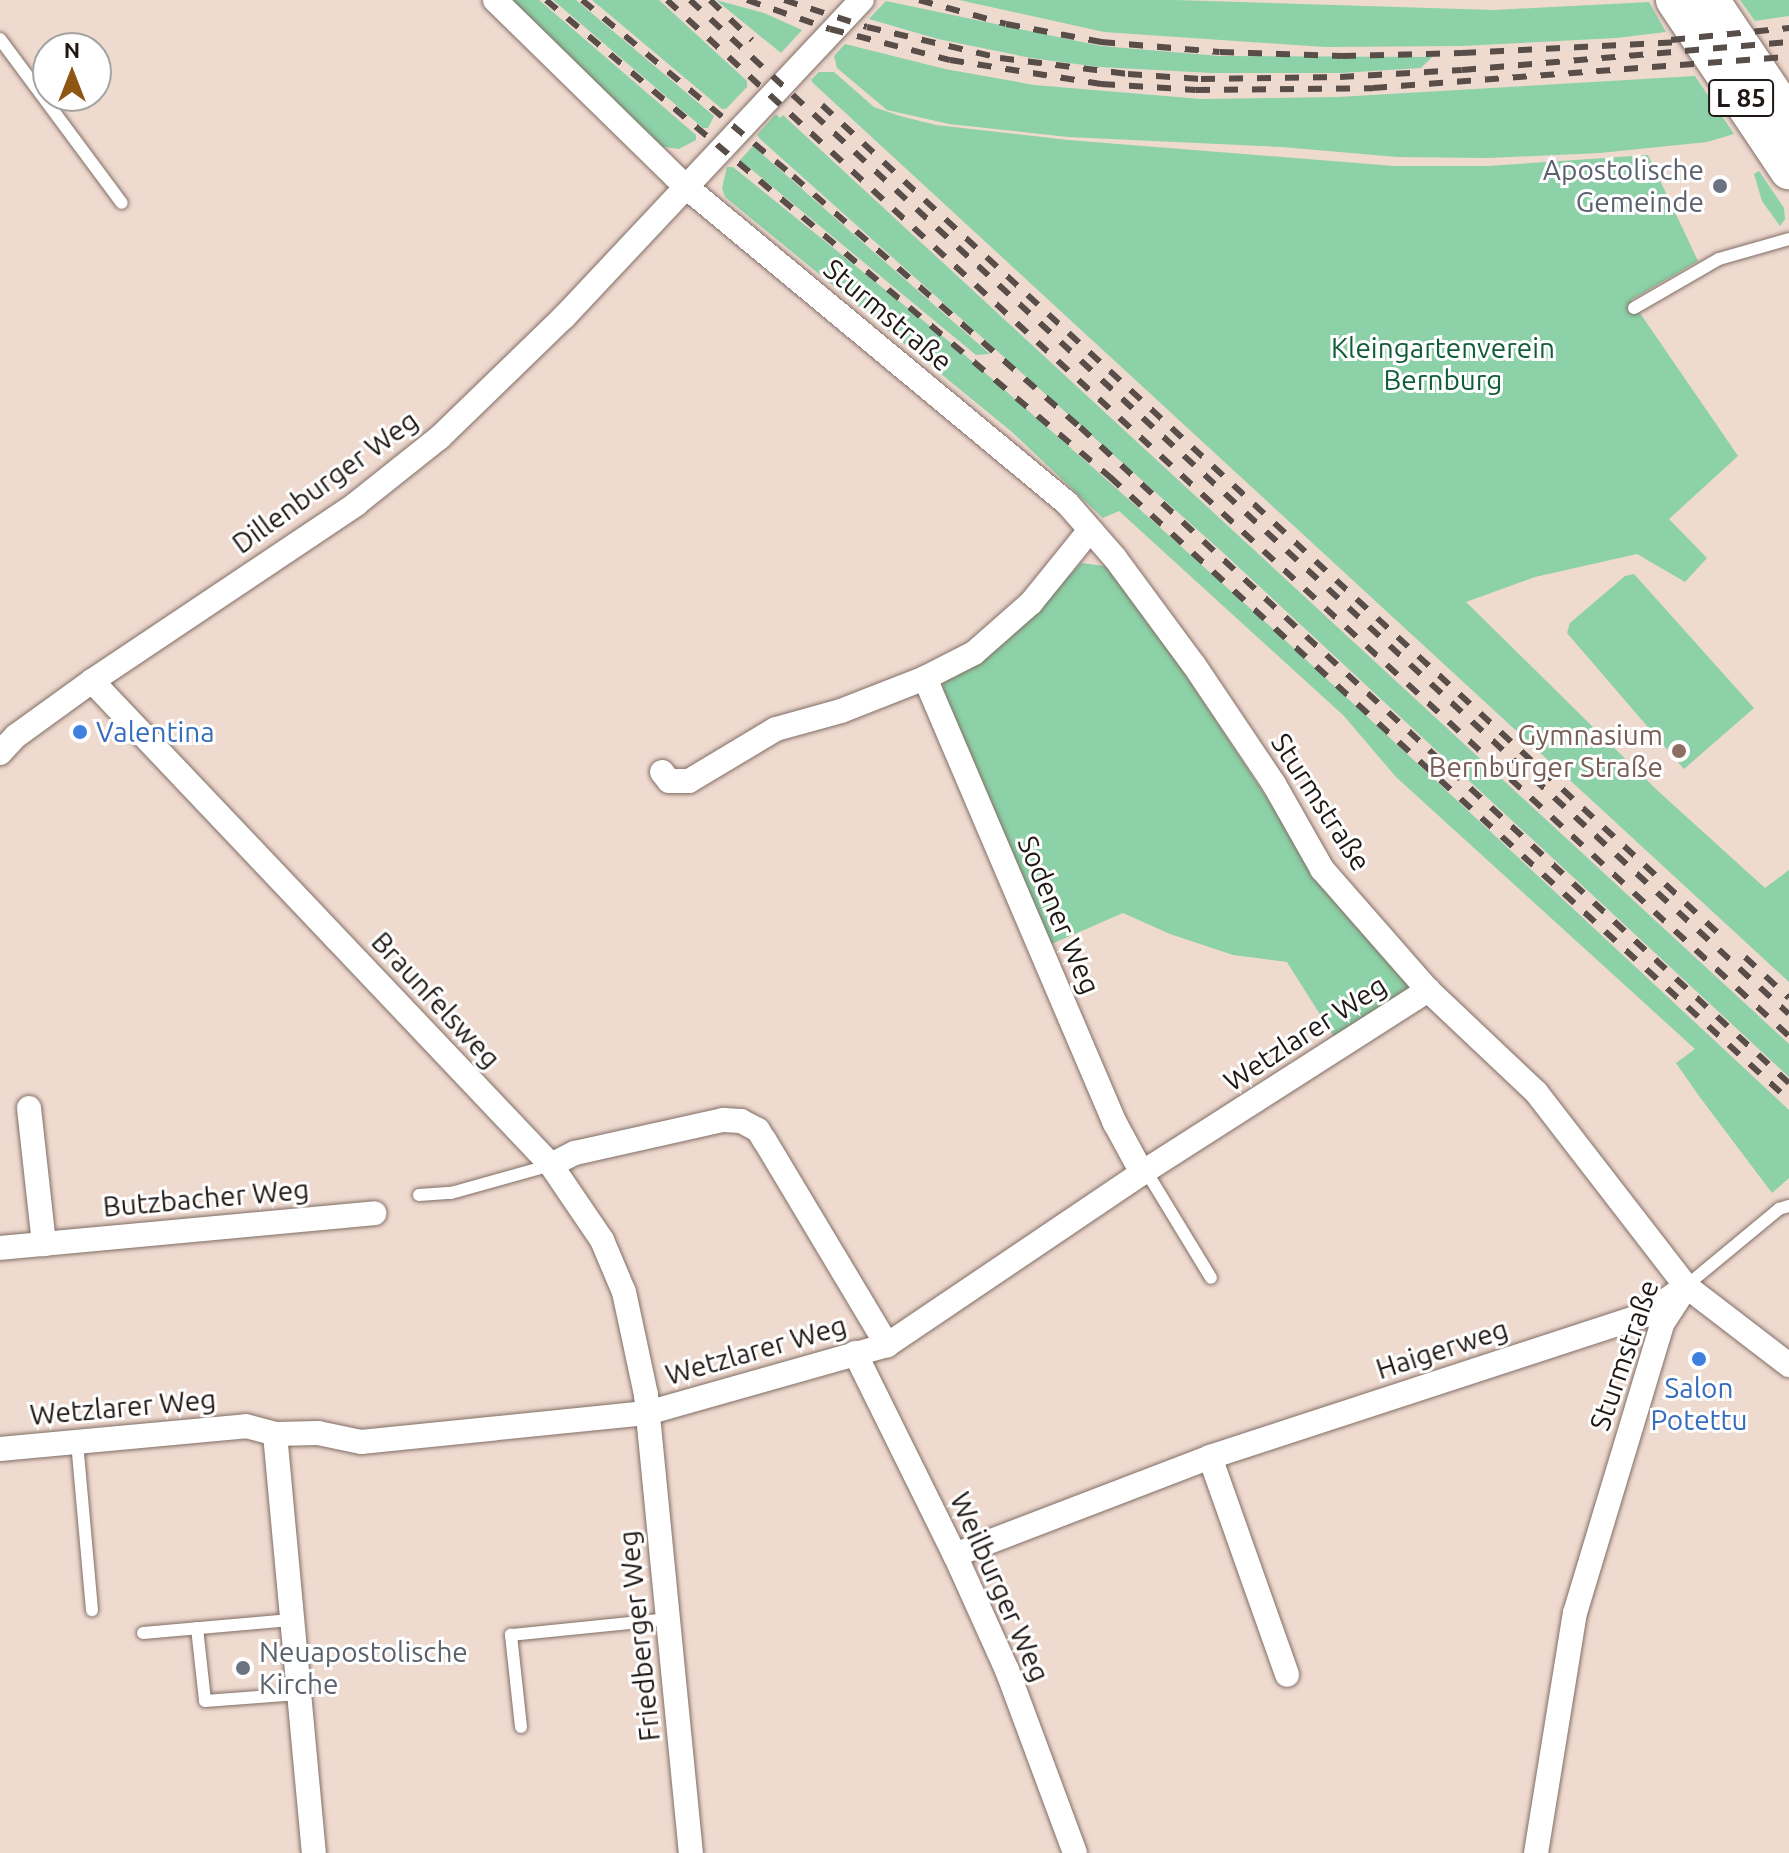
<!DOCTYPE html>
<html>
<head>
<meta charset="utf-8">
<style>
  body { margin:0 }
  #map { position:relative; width:1789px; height:1853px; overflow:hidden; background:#efdad0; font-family:Ubuntu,sans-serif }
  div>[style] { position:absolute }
  .green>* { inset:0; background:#8cd1a7 }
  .roads { filter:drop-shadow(0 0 2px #806e65) drop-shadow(0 0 2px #806e65) }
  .service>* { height:12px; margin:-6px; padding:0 6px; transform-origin:6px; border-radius:6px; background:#fff }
  .minor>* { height:24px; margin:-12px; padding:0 12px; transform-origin:12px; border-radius:12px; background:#fff }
  .primary>* { height:38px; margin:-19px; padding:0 19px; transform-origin:19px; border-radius:19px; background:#fff }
  .rail>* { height:6px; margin-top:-3px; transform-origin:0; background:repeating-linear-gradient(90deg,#584d48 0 14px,transparent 0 28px) }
  .dots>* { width:22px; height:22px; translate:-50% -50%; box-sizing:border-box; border:4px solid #fff; border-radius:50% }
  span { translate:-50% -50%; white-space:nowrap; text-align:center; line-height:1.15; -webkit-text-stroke:6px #fff; paint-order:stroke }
  .shield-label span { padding:2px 6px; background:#fff; border:2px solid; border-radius:6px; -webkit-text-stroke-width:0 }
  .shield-label { font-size:26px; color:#1f1815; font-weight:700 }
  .worship-label { font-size:28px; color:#5b616d }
  .right { translate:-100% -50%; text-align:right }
  .left { translate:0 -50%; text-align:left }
  .street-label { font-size:28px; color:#1f1815 }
  .park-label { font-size:28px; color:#125d39 }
  .shop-label { font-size:28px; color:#366cbe }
  .education-label { font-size:28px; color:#785e54 }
  .north { position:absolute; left:32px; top:32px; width:80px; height:80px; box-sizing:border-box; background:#fff; border:2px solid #a5a3a1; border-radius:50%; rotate:0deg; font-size:22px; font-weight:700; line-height:32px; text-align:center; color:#1f1815 }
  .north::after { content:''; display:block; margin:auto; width:28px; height:36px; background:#8f5512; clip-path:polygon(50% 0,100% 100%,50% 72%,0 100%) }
</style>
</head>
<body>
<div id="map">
  <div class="green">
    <div style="clip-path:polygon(505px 0,539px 0,696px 135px,696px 140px,679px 149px,658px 146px)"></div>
    <div style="clip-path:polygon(553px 0,576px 0,714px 116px,708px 128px,703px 128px)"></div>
    <div style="clip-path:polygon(592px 0,659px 0,747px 81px,747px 87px,726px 109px,722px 109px)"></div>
    <div style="clip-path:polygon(716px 0,764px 13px,802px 30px,781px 53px)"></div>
    <div style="clip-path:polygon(959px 0,1176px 0,1494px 10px,1649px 2px,1666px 32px,1616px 38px,1461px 46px,1325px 47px,1104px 32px)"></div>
    <div style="clip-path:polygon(1740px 0,1789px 0,1789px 16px,1755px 21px)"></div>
    <div style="clip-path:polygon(886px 1px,1101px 46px,1220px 56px,1432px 57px,1421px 68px,1341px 73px,1212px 73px,1099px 67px,1031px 58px,938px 39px,869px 19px)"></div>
    <div style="clip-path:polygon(845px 44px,945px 69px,1034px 85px,1201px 99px,1338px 97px,1695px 76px,1734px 134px,1707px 142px,1600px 153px,1488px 158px,1397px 157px,1282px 147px,1068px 137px,949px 124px,887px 110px,837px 68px,834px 56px)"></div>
    <div style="clip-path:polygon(819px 72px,834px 72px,874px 107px,900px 116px,936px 125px,1068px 140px,1394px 166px,1488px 166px,1648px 155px,1698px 261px,1631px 300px,1738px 456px,1669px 519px,1707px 558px,1685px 582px,1637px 554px,1535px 577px,1466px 602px,1658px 791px,1765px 888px,1789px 870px,1789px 982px,813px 83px,811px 80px)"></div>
    <div style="clip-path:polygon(776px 114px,780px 118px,783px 115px,1789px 1044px,1789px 1077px,1219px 549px,760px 139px,757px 135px)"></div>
    <div style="clip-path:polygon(753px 146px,990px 354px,976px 355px,740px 160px)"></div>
    <div style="clip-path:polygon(727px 167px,733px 167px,951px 343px,1107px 480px,1272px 628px,1789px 1110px,1789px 1178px,1772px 1193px,1699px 1096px,1676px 1063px,1695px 1049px,1396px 777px,1344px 716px,1119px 511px,1103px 518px,1012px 432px,725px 197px,722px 188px)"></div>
    <div style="clip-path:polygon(1759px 171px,1784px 208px,1785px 219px,1780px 226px,1762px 201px,1754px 174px)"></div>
    <div style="clip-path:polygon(1081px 563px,1105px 566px,1125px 583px,1319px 877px,1410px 984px,1411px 989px,1336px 1040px,1287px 962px,1233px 955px,1170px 934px,1123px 913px,1047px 946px,941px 694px,945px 680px,1012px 636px)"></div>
    <div style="clip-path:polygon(1634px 574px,1754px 708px,1684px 769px,1567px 633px,1570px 623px,1625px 576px)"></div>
  </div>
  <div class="roads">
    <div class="service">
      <div style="left:0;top:39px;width:204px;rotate:53.4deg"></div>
      <div style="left:1634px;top:308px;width:98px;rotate:-30deg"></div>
      <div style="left:1719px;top:259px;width:73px;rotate:-15.9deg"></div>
      <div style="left:1146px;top:1171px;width:125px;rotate:58.7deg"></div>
      <div style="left:419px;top:1195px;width:32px;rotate:-4deg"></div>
      <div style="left:451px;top:1193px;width:104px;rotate:-15.6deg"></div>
      <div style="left:1686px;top:1286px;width:121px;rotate:-39.6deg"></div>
      <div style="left:1779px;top:1209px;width:10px;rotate:-17deg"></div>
      <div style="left:77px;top:1442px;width:169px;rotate:84.9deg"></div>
      <div style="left:197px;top:1628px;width:73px;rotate:83.7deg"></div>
      <div style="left:205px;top:1701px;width:94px;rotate:-4.3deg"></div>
      <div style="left:143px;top:1633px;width:151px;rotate:-5deg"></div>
      <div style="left:521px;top:1727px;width:93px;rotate:-96.2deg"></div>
      <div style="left:511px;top:1635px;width:158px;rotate:-5.8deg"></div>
    </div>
    <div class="minor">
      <div style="left:495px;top:0;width:266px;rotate:44.4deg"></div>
      <div style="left:685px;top:186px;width:496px;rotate:39.7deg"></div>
      <div style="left:1067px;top:503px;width:73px;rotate:48.9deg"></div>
      <div style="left:1115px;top:558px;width:133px;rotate:53.6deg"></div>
      <div style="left:1194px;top:665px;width:143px;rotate:56.1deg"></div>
      <div style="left:1274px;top:784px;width:98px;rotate:60.5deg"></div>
      <div style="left:1322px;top:869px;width:161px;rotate:48.8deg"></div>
      <div style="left:1428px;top:990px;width:149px;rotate:43.4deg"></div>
      <div style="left:1536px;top:1092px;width:245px;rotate:52.3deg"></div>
      <div style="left:1686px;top:1286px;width:130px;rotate:37.5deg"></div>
      <div style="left:925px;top:678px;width:484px;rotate:66.9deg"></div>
      <div style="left:1115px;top:1123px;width:57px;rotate:61.6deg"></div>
      <div style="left:92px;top:681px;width:667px;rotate:46.52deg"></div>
      <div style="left:551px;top:1165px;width:91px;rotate:55.8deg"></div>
      <div style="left:602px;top:1240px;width:56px;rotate:67.1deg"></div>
      <div style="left:624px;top:1292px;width:105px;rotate:77.9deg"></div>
      <div style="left:646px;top:1395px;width:460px;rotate:84.4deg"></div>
      <div style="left:0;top:753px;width:23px;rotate:-47deg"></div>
      <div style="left:16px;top:736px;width:94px;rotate:-35.9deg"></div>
      <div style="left:92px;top:681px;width:318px;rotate:-33.8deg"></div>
      <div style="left:356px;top:504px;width:107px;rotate:-38.6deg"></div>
      <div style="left:440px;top:437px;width:173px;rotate:-44.1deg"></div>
      <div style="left:564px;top:317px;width:435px;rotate:-46.8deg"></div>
      <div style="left:662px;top:772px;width:11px;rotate:52deg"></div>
      <div style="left:669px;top:781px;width:20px"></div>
      <div style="left:689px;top:781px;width:101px;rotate:-30.9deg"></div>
      <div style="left:776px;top:729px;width:67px;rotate:-15.5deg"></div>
      <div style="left:841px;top:711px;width:90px;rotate:-21.4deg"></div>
      <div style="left:925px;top:678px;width:55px;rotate:-27deg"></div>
      <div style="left:974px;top:653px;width:76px;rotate:-41.3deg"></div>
      <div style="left:1031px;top:603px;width:94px;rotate:-51.1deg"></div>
      <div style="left:29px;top:1108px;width:137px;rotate:83.7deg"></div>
      <div style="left:551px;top:1165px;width:27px;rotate:-27deg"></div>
      <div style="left:575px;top:1153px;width:152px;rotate:-12.6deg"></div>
      <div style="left:723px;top:1120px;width:18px;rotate:3deg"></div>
      <div style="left:741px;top:1121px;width:19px;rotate:28deg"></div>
      <div style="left:758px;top:1130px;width:13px;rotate:58deg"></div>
      <div style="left:765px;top:1141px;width:238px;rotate:59.1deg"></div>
      <div style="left:0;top:1248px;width:376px;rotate:-5.3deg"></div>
      <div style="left:855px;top:1353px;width:225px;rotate:63.7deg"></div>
      <div style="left:955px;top:1555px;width:126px;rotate:65.7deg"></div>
      <div style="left:1007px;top:1670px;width:195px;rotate:69.6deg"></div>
      <div style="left:275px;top:1434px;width:421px;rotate:84.7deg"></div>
      <div style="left:0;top:1449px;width:247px;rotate:-5.3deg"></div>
      <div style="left:246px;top:1426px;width:30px;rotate:15deg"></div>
      <div style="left:275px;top:1434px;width:43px;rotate:-1.3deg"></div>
      <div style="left:318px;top:1433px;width:44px;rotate:11.8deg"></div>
      <div style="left:361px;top:1442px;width:287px;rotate:-5.8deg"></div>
      <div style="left:647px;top:1413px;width:249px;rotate:-15.8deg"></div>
      <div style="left:887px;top:1345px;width:308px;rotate:-34deg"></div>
      <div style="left:1142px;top:1173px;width:340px;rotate:-32.6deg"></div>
      <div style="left:1210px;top:1457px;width:231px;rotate:70.5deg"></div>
      <div style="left:955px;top:1555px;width:273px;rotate:-21deg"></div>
      <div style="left:1210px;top:1457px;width:458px;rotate:-18.1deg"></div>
      <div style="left:1645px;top:1315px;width:50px;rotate:-35.3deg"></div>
      <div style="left:1536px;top:1853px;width:243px;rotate:-80.8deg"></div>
      <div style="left:1575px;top:1613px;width:302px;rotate:-73.2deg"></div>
      <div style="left:1662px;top:1324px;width:35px;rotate:-57deg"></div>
    </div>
    <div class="primary">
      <div style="left:1675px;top:0;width:205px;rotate:56.2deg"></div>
      <div style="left:1710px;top:0;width:142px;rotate:56.2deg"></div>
    </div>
  </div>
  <div class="rail">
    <div style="left:546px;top:0;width:739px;rotate:40.22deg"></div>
    <div style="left:1110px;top:477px;width:922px;rotate:42.54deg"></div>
    <div style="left:582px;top:0;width:275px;rotate:39.8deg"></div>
    <div style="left:793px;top:176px;width:381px;rotate:41.2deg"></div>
    <div style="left:1080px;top:427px;width:966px;rotate:42.78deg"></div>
    <div style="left:667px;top:0;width:1527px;rotate:42.72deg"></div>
    <div style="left:690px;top:0;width:1495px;rotate:42.7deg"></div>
    <div style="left:710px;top:0;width:58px;rotate:43.6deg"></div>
    <div style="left:747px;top:0;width:88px;rotate:19.3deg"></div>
    <div style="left:830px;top:29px;width:124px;rotate:14.5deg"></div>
    <div style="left:950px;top:60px;width:153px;rotate:9deg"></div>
    <div style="left:1101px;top:84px;width:95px;rotate:3.6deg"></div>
    <div style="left:1196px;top:90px;width:177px;rotate:-0.6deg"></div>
    <div style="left:1373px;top:88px;width:417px;rotate:-4.3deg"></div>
    <div style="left:784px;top:0;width:87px;rotate:18deg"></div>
    <div style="left:867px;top:27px;width:137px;rotate:13.1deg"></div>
    <div style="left:1000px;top:58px;width:129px;rotate:7.1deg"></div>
    <div style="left:1128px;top:74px;width:73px;rotate:3.9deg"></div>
    <div style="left:1201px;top:79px;width:139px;rotate:-0.8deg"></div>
    <div style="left:1340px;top:77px;width:122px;rotate:-3.3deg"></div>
    <div style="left:1462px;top:70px;width:328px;rotate:-4.9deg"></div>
    <div style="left:919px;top:0;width:90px;rotate:15.4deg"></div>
    <div style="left:1006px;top:24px;width:97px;rotate:10.7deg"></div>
    <div style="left:1101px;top:42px;width:119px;rotate:4.8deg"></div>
    <div style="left:1220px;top:52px;width:122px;rotate:1.9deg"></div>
    <div style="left:1342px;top:56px;width:120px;rotate:-1.4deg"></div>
    <div style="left:1462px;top:53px;width:219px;rotate:-2.9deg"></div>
    <div style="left:1671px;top:40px;width:119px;rotate:-5.8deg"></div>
    <div style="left:822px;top:105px;width:1220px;rotate:42.74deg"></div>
    <div style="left:1745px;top:957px;width:60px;rotate:43deg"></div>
  </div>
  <div class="dots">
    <div style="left:1720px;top:186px;background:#6b7280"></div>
    <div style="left:80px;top:732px;background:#3f7fe0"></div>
    <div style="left:1679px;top:751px;background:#8d6e63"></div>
    <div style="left:1699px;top:1359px;background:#3f7fe0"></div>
    <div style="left:243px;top:1668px;background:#6b7280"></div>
  </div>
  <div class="shield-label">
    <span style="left:1741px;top:98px">L 85</span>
  </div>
  <div class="worship-label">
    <span class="right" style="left:1704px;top:186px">Apostolische<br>Gemeinde</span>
    <span class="left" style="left:259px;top:1668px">Neuapostolische<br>Kirche</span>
  </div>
  <div class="street-label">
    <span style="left:888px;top:315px;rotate:40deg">Sturmstraße</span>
    <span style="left:325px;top:482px;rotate:-36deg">Dillenburger Weg</span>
    <span style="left:1321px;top:802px;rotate:57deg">Sturmstraße</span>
    <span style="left:1059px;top:915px;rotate:67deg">Sodener Weg</span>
    <span style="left:436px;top:1000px;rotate:47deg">Braunfelsweg</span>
    <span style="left:1305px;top:1033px;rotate:-33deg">Wetzlarer Weg</span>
    <span style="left:206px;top:1198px;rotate:-5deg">Butzbacher Weg</span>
    <span style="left:1442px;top:1349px;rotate:-18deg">Haigerweg</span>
    <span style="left:756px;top:1350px;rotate:-16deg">Wetzlarer Weg</span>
    <span style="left:1624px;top:1355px;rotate:-71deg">Sturmstraße</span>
    <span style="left:123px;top:1407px;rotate:-5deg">Wetzlarer Weg</span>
    <span style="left:1000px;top:1587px;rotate:66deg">Weilburger Weg</span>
    <span style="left:639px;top:1636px;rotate:-96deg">Friedberger Weg</span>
  </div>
  <div class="park-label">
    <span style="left:1443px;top:364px">Kleingartenverein<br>Bernburg</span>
  </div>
  <div class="shop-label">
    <span class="left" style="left:96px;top:732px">Valentina</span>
    <span style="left:1699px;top:1404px">Salon<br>Potettu</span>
  </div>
  <div class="education-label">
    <span class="right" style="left:1663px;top:751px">Gymnasium<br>Bernburger Straße</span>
  </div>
  <div class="north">N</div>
</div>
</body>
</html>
